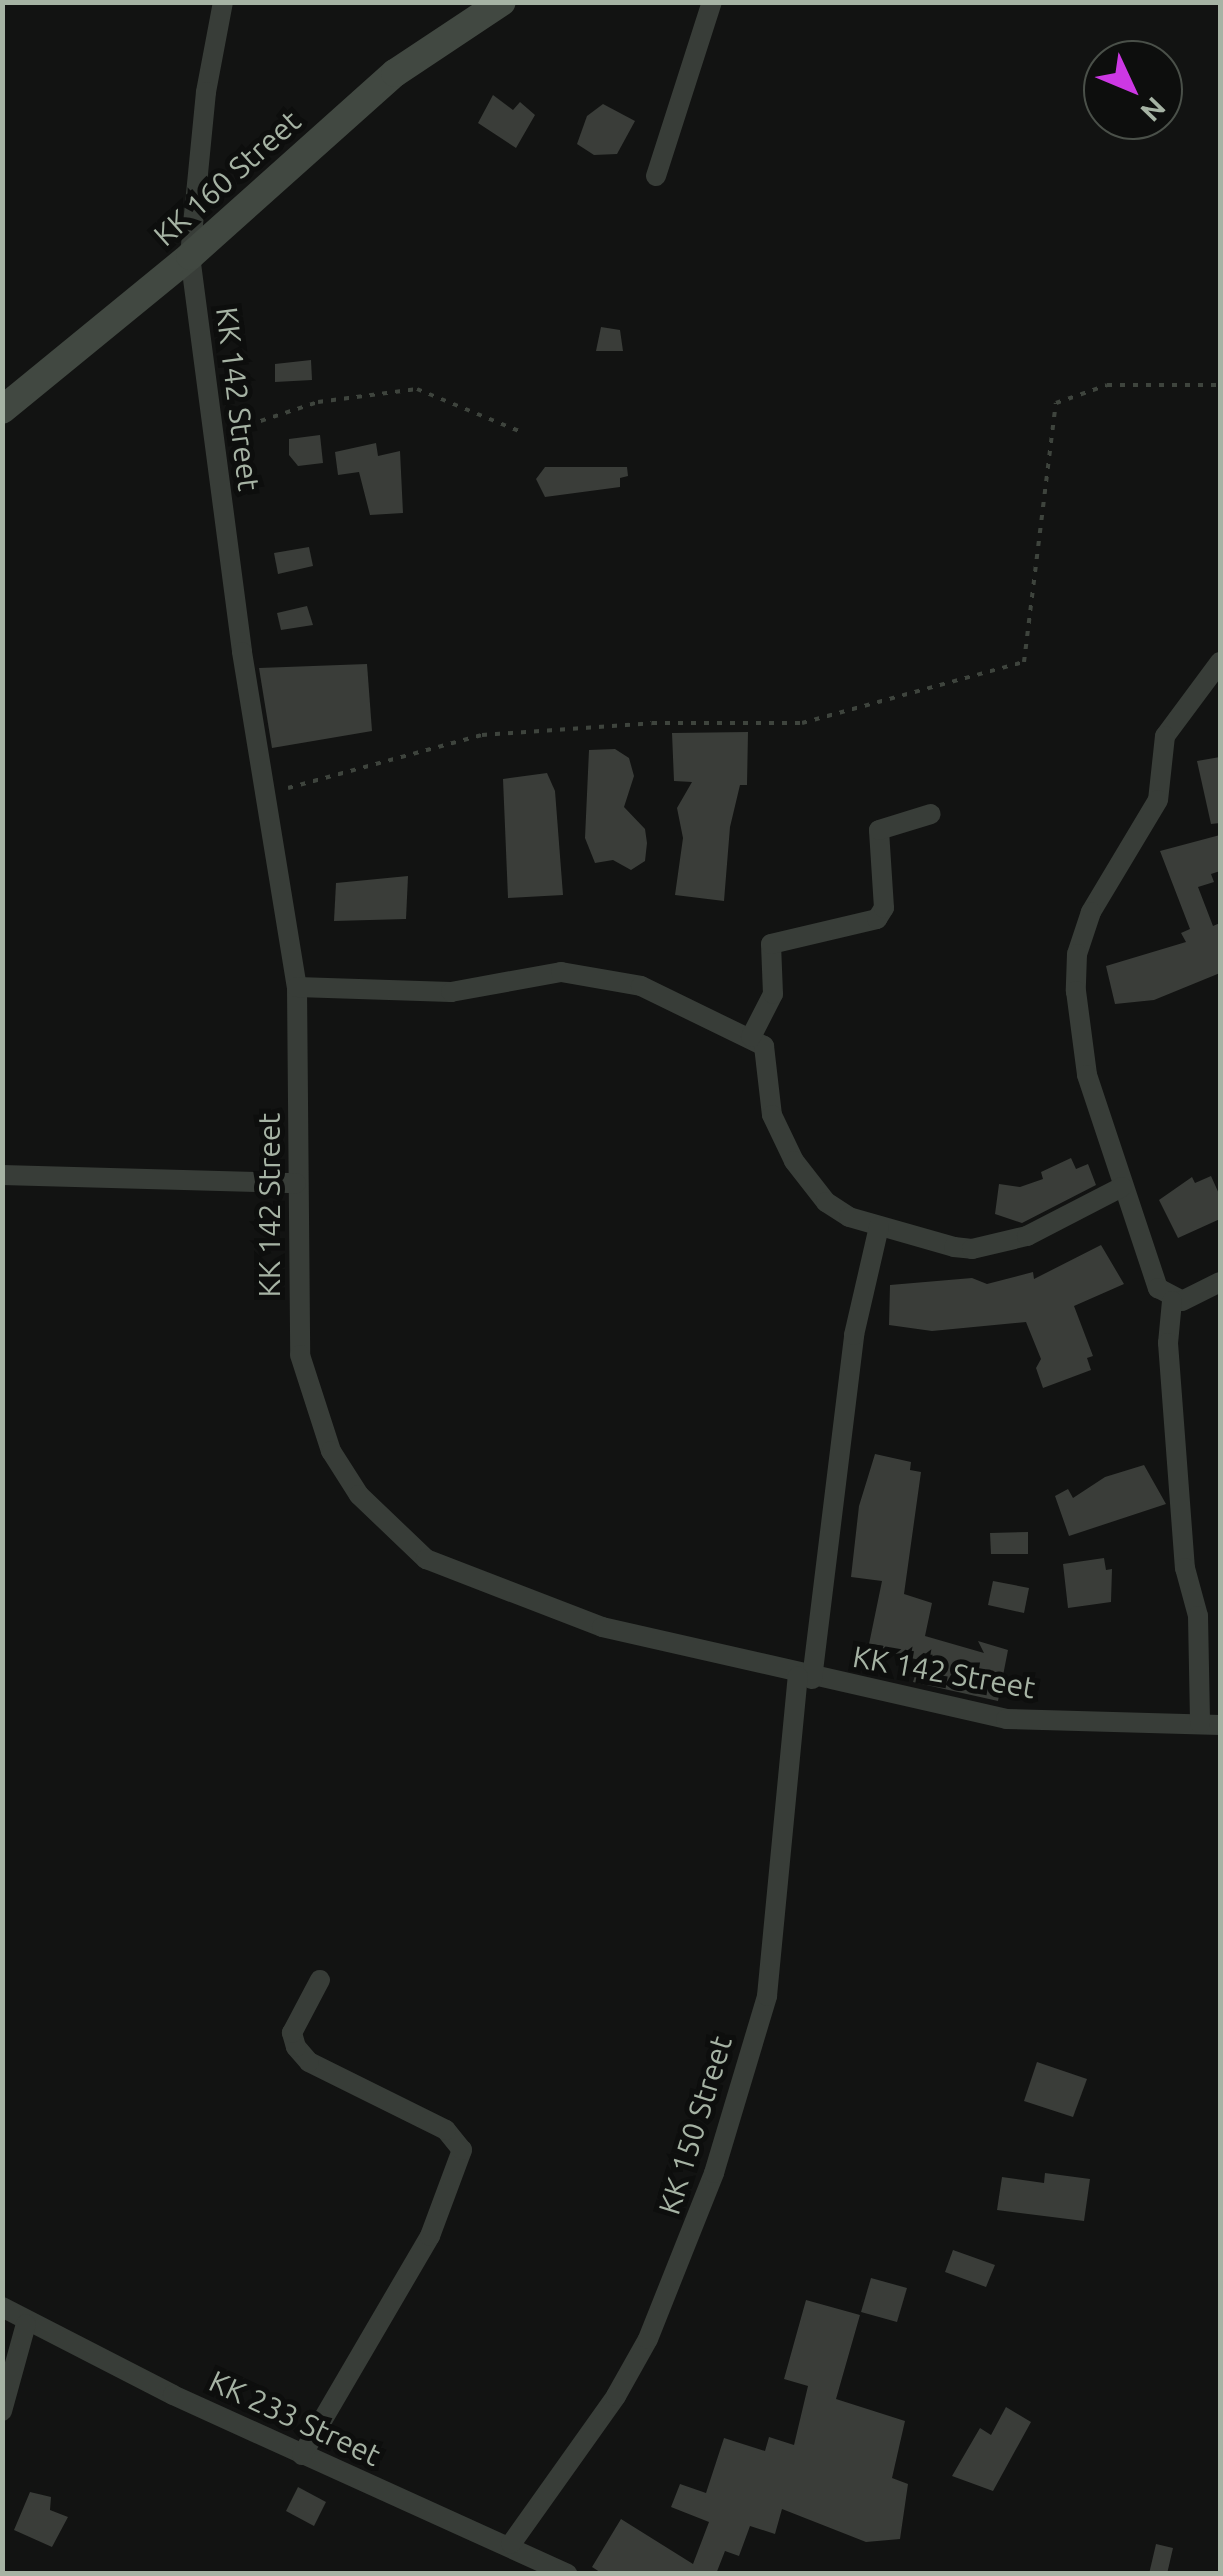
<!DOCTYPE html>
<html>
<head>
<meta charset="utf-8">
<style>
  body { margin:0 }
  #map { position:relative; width:1223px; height:2576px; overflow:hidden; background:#121312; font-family:Ubuntu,sans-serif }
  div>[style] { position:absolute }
  .building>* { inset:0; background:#3a3d39 }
  .path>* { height:4px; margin-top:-2px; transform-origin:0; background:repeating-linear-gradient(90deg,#3e443d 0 5px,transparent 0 13px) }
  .street>* { height:20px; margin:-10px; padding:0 10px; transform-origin:10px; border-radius:10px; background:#383d38 }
  .secondary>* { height:28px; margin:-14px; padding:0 14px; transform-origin:14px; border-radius:14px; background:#414841 }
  span { translate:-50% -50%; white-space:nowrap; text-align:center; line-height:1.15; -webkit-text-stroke:10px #0d0e0d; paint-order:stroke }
  .street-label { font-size:30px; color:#a6b3a4 }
  .frame { position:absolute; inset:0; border:5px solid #a6b3a4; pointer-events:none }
  .north { position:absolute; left:1083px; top:40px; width:100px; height:100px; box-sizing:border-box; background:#0d0e0d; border:2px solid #4a5049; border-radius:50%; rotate:134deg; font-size:28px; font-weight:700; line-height:40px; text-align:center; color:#a6b3a4 }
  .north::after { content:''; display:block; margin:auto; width:35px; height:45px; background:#cd38e4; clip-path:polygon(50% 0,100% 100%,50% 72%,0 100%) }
</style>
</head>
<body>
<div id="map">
  <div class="building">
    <div style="clip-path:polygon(493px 95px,513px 110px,520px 102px,535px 115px,516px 148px,478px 123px)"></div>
    <div style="clip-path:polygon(603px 104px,635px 121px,617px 154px,594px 155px,577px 144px,587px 116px)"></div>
    <div style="clip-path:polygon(601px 327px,620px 330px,623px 351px,596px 351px)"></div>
    <div style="clip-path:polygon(311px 360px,312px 380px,275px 382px,275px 364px)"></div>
    <div style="clip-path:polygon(320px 435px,323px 463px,298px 466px,289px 455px,289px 439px)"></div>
    <div style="clip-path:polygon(376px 443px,378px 456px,400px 451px,403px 513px,370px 515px,359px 472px,338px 475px,335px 452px)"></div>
    <div style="clip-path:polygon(545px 467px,627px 467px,628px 476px,620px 478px,620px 487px,545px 497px,536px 479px)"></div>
    <div style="clip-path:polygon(309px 547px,313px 566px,278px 574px,274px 553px)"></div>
    <div style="clip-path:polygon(307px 606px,313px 625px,281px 630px,277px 613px)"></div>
    <div style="clip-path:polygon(367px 664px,372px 731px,272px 748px,259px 668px)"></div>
    <div style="clip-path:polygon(748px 732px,747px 785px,740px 785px,730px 827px,724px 901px,675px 895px,683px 838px,677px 808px,692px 782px,674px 781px,672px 733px)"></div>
    <div style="clip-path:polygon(615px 749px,629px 758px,634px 776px,624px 807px,645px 829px,647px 843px,645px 861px,631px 870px,613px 860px,595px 863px,585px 838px,589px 750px)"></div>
    <div style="clip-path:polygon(1220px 757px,1220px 823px,1211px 824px,1197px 761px)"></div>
    <div style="clip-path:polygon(547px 773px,555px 791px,563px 895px,508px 898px,503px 779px)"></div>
    <div style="clip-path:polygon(1220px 835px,1220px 871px,1211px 874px,1214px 882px,1198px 887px,1213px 926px,1220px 923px,1220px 973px,1154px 1000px,1115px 1004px,1106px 966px,1186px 942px,1181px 933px,1190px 929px,1160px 851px)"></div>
    <div style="clip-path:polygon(408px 876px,406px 919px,334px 921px,336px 883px)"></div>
    <div style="clip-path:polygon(1071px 1158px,1076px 1169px,1088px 1164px,1096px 1185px,1022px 1223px,995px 1214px,999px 1184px,1020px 1187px,1043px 1179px,1041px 1172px)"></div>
    <div style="clip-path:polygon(1211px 1176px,1220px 1196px,1220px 1219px,1178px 1238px,1159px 1200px,1192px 1177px,1195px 1183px)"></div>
    <div style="clip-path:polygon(1101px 1245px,1124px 1284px,1074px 1306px,1093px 1356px,1087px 1358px,1091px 1370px,1043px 1388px,1036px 1368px,1041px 1359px,1026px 1322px,932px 1331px,889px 1325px,890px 1285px,972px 1278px,987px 1284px,1033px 1272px,1034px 1279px)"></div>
    <div style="clip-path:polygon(875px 1454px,911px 1462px,910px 1470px,921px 1472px,904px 1594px,932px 1603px,925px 1636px,984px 1653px,978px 1641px,1008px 1650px,998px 1701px,913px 1682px,920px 1660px,868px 1649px,882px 1581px,851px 1577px,859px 1506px)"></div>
    <div style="clip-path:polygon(1144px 1465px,1166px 1504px,1069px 1536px,1055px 1496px,1068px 1489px,1073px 1498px,1105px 1477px)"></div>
    <div style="clip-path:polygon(1028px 1532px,1028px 1554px,991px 1554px,990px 1533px)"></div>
    <div style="clip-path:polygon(1104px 1558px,1106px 1570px,1112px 1569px,1111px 1602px,1068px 1608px,1063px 1564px)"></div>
    <div style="clip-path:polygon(993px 1581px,1029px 1588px,1024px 1613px,988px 1605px)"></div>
    <div style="clip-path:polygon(1037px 2062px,1087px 2079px,1073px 2117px,1024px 2101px)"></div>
    <div style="clip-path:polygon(1045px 2173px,1090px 2179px,1084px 2221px,997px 2210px,1002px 2177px,1044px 2183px)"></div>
    <div style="clip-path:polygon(953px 2250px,995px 2265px,986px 2287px,945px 2272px)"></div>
    <div style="clip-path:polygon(871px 2278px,907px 2288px,897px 2322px,861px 2312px)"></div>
    <div style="clip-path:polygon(806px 2300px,860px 2315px,836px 2399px,905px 2421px,892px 2478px,908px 2484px,900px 2539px,866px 2542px,782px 2509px,775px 2534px,750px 2526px,739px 2556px,725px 2551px,716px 2574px,603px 2574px,592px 2567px,621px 2519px,693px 2564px,709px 2522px,671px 2507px,680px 2484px,706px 2493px,724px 2438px,765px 2451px,769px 2437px,794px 2445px,808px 2386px,784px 2379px)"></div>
    <div style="clip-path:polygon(1006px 2407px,1031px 2422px,993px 2491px,952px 2476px,980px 2428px,991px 2435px)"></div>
    <div style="clip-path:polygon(298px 2487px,326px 2502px,314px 2526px,286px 2511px)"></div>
    <div style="clip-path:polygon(30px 2492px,51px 2497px,50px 2510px,68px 2517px,52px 2547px,14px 2530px)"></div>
    <div style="clip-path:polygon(1156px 2544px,1173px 2548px,1167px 2574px,1149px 2574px)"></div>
  </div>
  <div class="path">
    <div style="left:236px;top:429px;width:86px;rotate:-18.2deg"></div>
    <div style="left:318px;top:402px;width:100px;rotate:-7.5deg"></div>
    <div style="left:417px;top:389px;width:110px;rotate:22.4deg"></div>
    <div style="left:288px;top:788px;width:201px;rotate:-15.3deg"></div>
    <div style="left:482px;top:735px;width:170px;rotate:-4deg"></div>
    <div style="left:652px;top:723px;width:150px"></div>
    <div style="left:802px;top:723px;width:230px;rotate:-15.4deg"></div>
    <div style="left:1024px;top:662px;width:261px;rotate:-83deg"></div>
    <div style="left:1056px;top:403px;width:54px;rotate:-19.4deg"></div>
    <div style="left:1107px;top:385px;width:113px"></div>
  </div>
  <div class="street">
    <div style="left:223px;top:2px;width:92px;rotate:100.7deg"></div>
    <div style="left:206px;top:92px;width:165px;rotate:95.6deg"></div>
    <div style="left:190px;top:256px;width:399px;rotate:82.5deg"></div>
    <div style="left:242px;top:652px;width:339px;rotate:80.7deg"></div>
    <div style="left:297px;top:987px;width:368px;rotate:89.5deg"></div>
    <div style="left:300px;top:1355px;width:101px;rotate:72.1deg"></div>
    <div style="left:331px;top:1451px;width:52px;rotate:57.5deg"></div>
    <div style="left:359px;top:1495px;width:93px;rotate:43.7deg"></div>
    <div style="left:426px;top:1559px;width:189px;rotate:21.1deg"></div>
    <div style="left:602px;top:1627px;width:414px;rotate:12.8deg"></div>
    <div style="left:1006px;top:1719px;width:214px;rotate:1.6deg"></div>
    <div style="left:656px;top:176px;width:183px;rotate:-72.2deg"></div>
    <div style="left:1220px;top:662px;width:92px;rotate:126.6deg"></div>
    <div style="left:1165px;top:736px;width:64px;rotate:96.2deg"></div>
    <div style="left:1158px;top:800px;width:131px;rotate:120.9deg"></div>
    <div style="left:1091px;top:912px;width:44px;rotate:108.4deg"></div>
    <div style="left:1077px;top:954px;width:37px;rotate:92deg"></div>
    <div style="left:1076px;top:991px;width:85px;rotate:82.5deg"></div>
    <div style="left:1087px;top:1075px;width:225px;rotate:71.6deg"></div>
    <div style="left:1158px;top:1288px;width:27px;rotate:28deg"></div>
    <div style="left:1182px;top:1301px;width:42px;rotate:-26.6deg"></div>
    <div style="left:297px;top:987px;width:154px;rotate:1.9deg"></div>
    <div style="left:451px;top:992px;width:112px;rotate:-10.3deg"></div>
    <div style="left:561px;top:972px;width:81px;rotate:9.9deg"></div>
    <div style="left:641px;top:986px;width:137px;rotate:26deg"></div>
    <div style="left:764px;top:1046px;width:69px;rotate:83.4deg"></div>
    <div style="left:772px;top:1115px;width:51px;rotate:64.4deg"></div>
    <div style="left:794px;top:1161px;width:52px;rotate:52deg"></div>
    <div style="left:826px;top:1202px;width:27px;rotate:33deg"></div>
    <div style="left:849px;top:1217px;width:109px;rotate:15.9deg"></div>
    <div style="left:954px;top:1247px;width:18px;rotate:6deg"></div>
    <div style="left:972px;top:1249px;width:57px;rotate:-13.3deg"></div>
    <div style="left:1027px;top:1236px;width:107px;rotate:-27.3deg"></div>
    <div style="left:751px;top:1037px;width:48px;rotate:-62.9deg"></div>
    <div style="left:773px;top:994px;width:50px;rotate:-92.3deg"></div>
    <div style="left:771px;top:944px;width:109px;rotate:-13.3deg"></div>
    <div style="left:877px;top:919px;width:13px;rotate:-58deg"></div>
    <div style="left:884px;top:908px;width:78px;rotate:-93.7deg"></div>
    <div style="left:879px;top:830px;width:54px;rotate:-17.1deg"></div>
    <div style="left:2px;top:1175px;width:294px;rotate:1.6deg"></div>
    <div style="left:1172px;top:1301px;width:42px;rotate:95.4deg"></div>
    <div style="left:1168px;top:1343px;width:226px;rotate:85.7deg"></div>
    <div style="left:1185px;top:1568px;width:50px;rotate:74.8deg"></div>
    <div style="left:1198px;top:1616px;width:107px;rotate:88.9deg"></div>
    <div style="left:812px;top:1679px;width:347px;rotate:-83deg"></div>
    <div style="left:854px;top:1335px;width:111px;rotate:-77deg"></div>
    <div style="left:2px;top:2307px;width:192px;rotate:27.2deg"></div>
    <div style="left:173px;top:2395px;width:433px;rotate:24.4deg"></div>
    <div style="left:2px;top:2411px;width:90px;rotate:-74.6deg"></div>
    <div style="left:302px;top:2455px;width:254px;rotate:-59.7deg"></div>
    <div style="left:430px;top:2236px;width:92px;rotate:-69.6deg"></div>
    <div style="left:462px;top:2150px;width:26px;rotate:-129deg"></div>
    <div style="left:446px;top:2130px;width:153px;rotate:-153.6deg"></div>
    <div style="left:309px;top:2062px;width:20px;rotate:-131deg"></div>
    <div style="left:296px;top:2047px;width:15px;rotate:-106deg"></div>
    <div style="left:292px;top:2033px;width:60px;rotate:-62.2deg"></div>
    <div style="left:511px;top:2544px;width:181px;rotate:-54.6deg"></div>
    <div style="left:616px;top:2396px;width:65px;rotate:-60.7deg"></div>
    <div style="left:648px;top:2339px;width:179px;rotate:-68.3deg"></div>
    <div style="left:714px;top:2173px;width:185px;rotate:-73.3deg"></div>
    <div style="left:767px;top:1996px;width:321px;rotate:-84.5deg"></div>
  </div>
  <div class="secondary">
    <div style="left:2px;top:410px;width:243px;rotate:-39.3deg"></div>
    <div style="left:190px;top:256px;width:275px;rotate:-41.8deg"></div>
    <div style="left:395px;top:73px;width:128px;rotate:-33.6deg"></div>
  </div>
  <div class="street-label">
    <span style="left:227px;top:178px;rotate:-42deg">KK 160 Street</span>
    <span style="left:238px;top:399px;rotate:83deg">KK 142 Street</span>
    <span style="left:269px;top:1205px;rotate:-90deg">KK 142 Street</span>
    <span style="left:944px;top:1672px;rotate:10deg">KK 142 Street</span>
    <span style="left:695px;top:2125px;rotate:-73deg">KK 150 Street</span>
    <span style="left:295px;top:2418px;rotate:25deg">KK 233 Street</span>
  </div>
  <div class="frame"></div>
  <div class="north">N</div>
</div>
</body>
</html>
